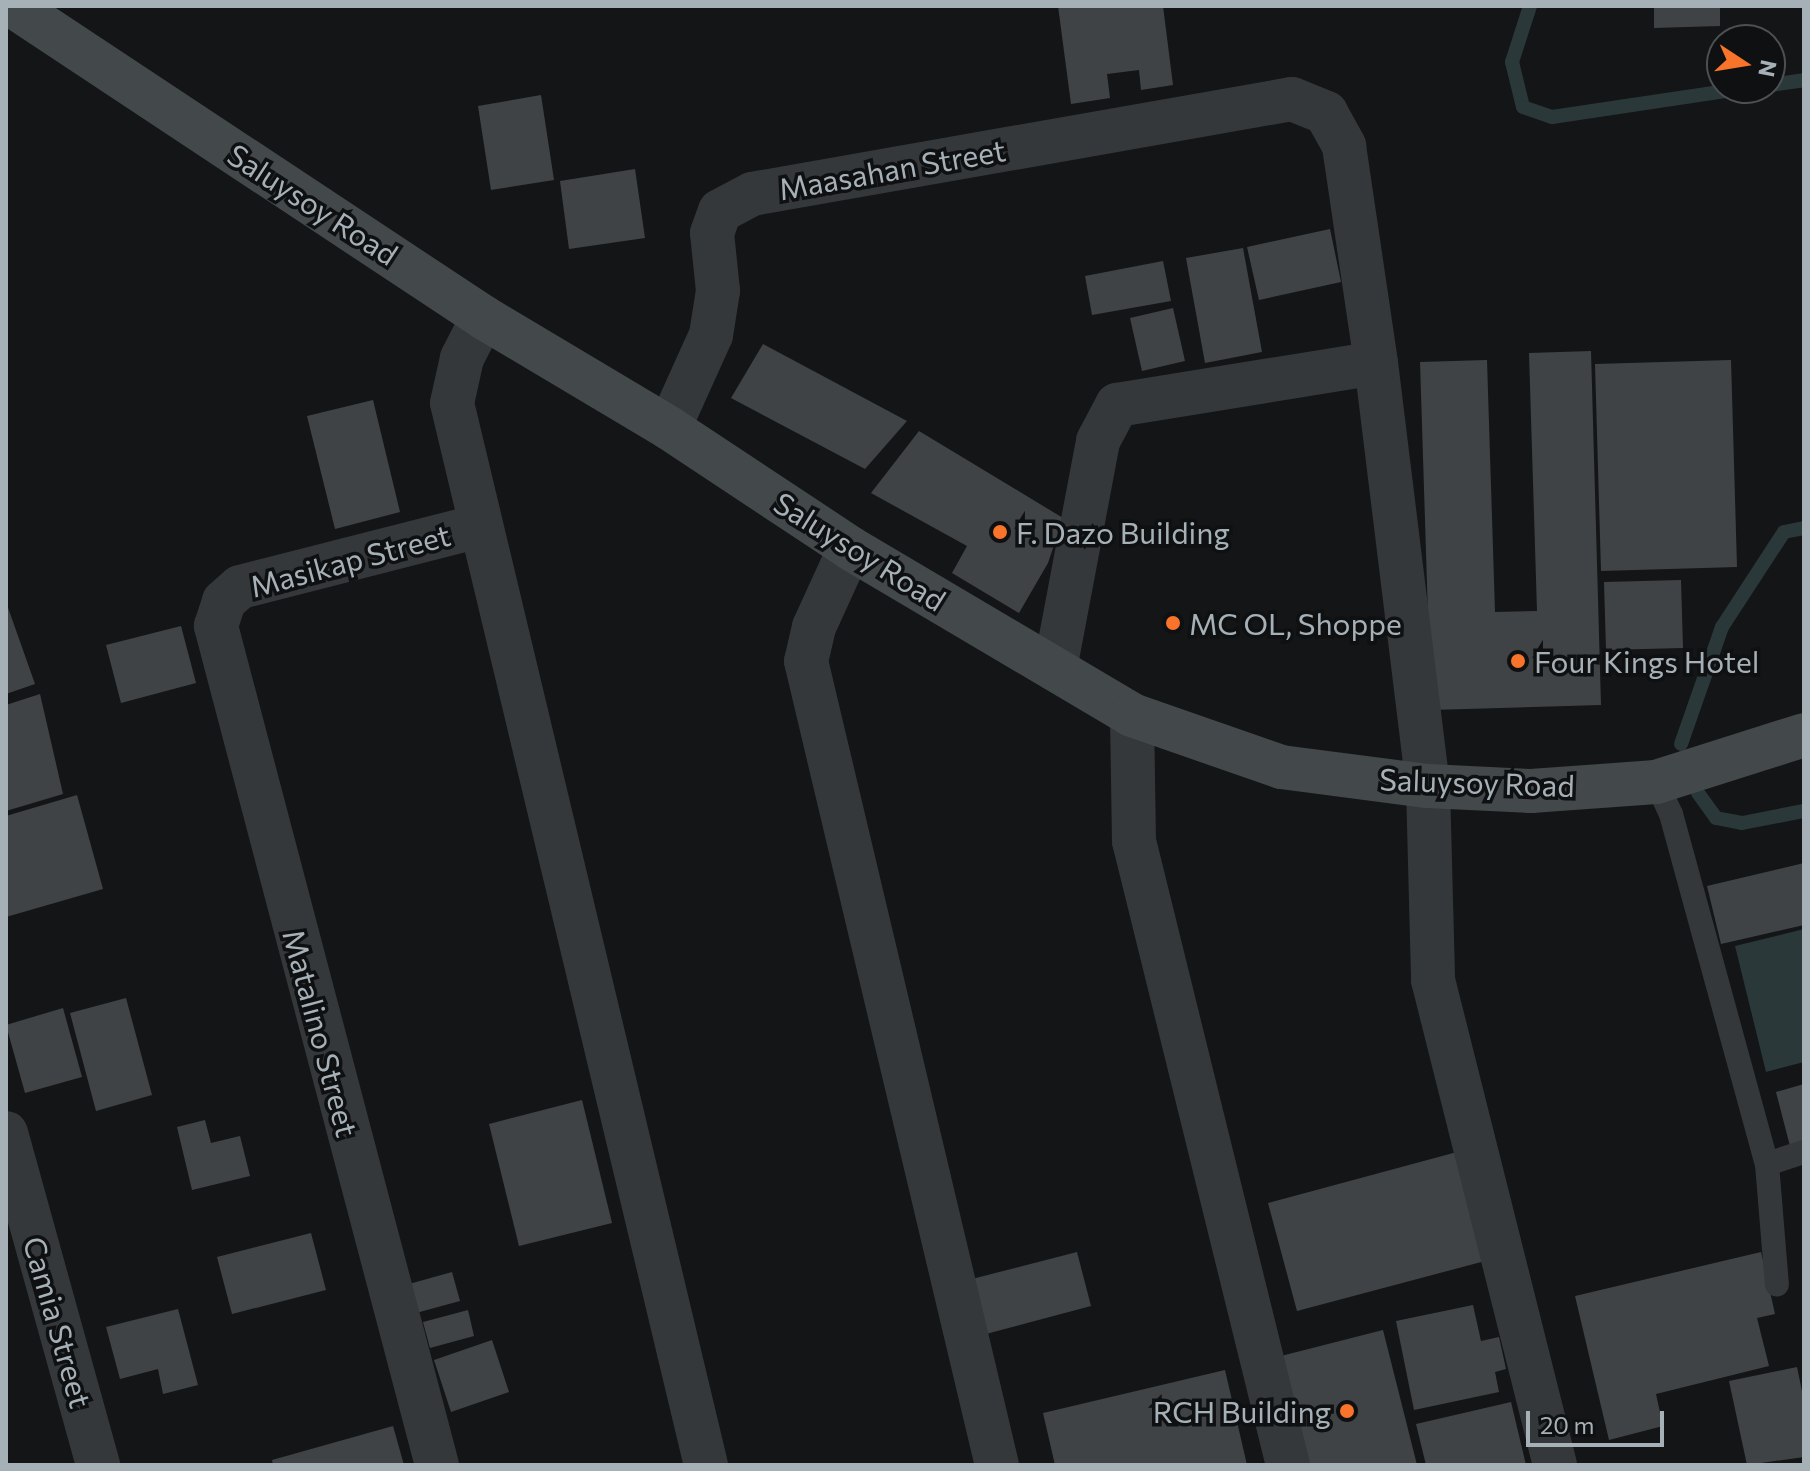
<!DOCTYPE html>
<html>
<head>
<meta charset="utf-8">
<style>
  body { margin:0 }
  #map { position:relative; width:1810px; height:1471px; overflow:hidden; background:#141516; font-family:Commissioner,sans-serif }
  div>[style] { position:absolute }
  .water>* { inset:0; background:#2a383a }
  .stream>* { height:14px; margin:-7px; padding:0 7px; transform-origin:7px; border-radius:7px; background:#2a383a }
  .building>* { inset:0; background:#404346 }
  .lane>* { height:24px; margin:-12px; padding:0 12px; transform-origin:12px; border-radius:12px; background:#35383b }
  .street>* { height:44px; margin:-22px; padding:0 22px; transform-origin:22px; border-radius:22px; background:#35383b }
  .secondary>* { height:44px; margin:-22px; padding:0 22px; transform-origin:22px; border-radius:22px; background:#43484b }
  .dots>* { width:22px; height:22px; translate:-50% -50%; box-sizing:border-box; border:4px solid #0f1011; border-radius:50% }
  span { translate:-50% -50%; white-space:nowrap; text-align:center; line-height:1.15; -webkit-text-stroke:7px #0f1011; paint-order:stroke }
  .street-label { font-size:30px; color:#a6b0b7 }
  .poi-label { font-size:30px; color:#a6b0b7 }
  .left { translate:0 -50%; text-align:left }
  .right { translate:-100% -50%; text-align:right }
  .frame { position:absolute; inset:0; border:8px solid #a6b0b7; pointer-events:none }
  .north { position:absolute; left:1706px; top:24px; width:80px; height:80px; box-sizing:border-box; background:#0f1011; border:2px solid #4b5053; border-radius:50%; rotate:102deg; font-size:22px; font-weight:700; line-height:32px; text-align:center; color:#a6b0b7 }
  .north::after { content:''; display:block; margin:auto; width:28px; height:36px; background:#f8742b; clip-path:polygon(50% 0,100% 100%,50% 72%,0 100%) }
  .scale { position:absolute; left:1526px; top:1411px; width:138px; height:36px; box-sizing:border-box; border:4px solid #a6b0b7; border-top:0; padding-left:10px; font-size:24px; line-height:28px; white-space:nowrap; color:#a6b0b7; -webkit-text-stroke:6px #0f1011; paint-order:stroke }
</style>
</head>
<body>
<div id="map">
  <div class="water">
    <div style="clip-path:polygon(1804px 929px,1804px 1062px,1766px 1072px,1735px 946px)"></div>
  </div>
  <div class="stream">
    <div style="left:1530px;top:6px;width:59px;rotate:107.8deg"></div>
    <div style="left:1512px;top:62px;width:46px;rotate:76.3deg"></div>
    <div style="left:1523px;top:107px;width:31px;rotate:19deg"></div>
    <div style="left:1552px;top:117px;width:197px;rotate:-8.5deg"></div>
    <div style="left:1770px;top:85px;width:34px;rotate:-8deg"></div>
    <div style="left:1681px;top:744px;width:124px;rotate:-70.7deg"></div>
    <div style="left:1722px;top:627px;width:113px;rotate:-56.9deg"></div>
    <div style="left:1784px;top:532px;width:20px;rotate:-11deg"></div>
    <div style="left:1698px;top:793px;width:31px;rotate:54deg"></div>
    <div style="left:1716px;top:818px;width:26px;rotate:11deg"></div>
    <div style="left:1742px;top:823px;width:63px;rotate:-11deg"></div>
  </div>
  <div class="building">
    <div style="clip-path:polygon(1058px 6px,1163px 6px,1173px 85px,1141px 90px,1139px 70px,1107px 74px,1110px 98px,1071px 104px)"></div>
    <div style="clip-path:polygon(1654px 6px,1720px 6px,1720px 26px,1654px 28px)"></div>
    <div style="clip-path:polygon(541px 95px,554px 180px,491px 190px,478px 106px)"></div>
    <div style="clip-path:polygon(635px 169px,645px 238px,569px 249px,560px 181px)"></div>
    <div style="clip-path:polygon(1330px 229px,1341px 282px,1259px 300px,1247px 247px)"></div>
    <div style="clip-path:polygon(1243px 248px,1262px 352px,1205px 363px,1186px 258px)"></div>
    <div style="clip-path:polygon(1163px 261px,1171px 301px,1092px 315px,1085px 276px)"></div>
    <div style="clip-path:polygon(1173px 308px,1185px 361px,1142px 371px,1130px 318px)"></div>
    <div style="clip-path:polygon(763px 344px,907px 421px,865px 469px,731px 398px)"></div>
    <div style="clip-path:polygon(1591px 351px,1601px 705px,1431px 710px,1420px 362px,1487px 360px,1495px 612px,1537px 611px,1529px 353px)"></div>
    <div style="clip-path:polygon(1731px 360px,1737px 567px,1601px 571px,1595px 364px)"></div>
    <div style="clip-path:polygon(373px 400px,400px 512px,335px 529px,307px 416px)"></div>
    <div style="clip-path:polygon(919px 431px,1063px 518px,1048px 563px,1019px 613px,952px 573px,967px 546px,871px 493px)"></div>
    <div style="clip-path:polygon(1681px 580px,1683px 648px,1606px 650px,1604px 582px)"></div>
    <div style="clip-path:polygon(6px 602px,35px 684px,6px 694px)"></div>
    <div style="clip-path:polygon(181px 626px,196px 683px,121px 703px,106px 645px)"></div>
    <div style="clip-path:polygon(40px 694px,63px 794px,6px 811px,6px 705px)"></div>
    <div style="clip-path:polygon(77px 795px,103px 889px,6px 917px,6px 816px)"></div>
    <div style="clip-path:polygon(1804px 863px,1804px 925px,1721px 944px,1707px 886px)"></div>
    <div style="clip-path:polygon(126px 998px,152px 1095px,96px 1111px,70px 1013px)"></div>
    <div style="clip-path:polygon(63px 1008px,82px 1077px,25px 1093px,6px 1025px)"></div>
    <div style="clip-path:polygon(1804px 1084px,1804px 1147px,1791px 1150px,1776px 1092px)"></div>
    <div style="clip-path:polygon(582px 1100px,612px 1223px,519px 1246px,489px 1124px)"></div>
    <div style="clip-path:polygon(205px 1120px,211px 1143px,240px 1136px,250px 1176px,192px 1190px,177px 1127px)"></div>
    <div style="clip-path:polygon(1457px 1152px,1485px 1261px,1297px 1311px,1268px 1203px)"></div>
    <div style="clip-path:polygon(311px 1233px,326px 1290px,232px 1314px,217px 1257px)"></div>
    <div style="clip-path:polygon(1077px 1252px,1091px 1306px,986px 1334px,972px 1279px)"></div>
    <div style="clip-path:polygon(1761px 1252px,1775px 1314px,1757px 1318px,1769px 1366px,1656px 1394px,1663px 1426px,1609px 1440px,1575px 1296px)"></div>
    <div style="clip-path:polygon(452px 1272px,460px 1301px,416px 1313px,409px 1284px)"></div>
    <div style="clip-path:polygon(1473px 1305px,1481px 1341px,1499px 1337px,1506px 1369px,1495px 1372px,1499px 1392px,1414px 1410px,1396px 1321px)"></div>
    <div style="clip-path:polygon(178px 1309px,198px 1385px,163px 1394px,158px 1369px,120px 1379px,106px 1327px)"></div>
    <div style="clip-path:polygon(468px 1310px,474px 1336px,430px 1348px,423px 1322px)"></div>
    <div style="clip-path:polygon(1383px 1330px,1417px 1465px,1304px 1465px,1277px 1357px)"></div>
    <div style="clip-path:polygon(492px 1340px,509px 1392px,451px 1412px,434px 1360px)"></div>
    <div style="clip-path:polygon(1797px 1367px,1804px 1401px,1804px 1457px,1747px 1465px,1729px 1381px)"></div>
    <div style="clip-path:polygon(1225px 1370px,1247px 1465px,1055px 1465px,1043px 1413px)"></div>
    <div style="clip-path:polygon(1511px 1402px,1526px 1465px,1426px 1465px,1416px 1424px)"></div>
    <div style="clip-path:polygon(393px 1426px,404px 1465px,273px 1465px,272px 1460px)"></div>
  </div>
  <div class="lane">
    <div style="left:1656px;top:782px;width:35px;rotate:65deg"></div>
    <div style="left:1671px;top:814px;width:363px;rotate:74.7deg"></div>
    <div style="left:1767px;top:1164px;width:121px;rotate:85.3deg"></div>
    <div style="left:1767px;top:1164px;width:39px;rotate:-18deg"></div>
  </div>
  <div class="street">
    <div style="left:483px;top:317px;width:46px;rotate:117.1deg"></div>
    <div style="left:462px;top:358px;width:46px;rotate:102.5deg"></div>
    <div style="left:452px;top:403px;width:1092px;rotate:76.55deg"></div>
    <div style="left:669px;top:428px;width:102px;rotate:-65.7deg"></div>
    <div style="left:711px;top:335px;width:45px;rotate:-81deg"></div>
    <div style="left:718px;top:291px;width:58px;rotate:-95.9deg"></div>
    <div style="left:712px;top:233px;width:23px;rotate:-70deg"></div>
    <div style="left:720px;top:211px;width:36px;rotate:-28deg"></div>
    <div style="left:752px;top:194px;width:548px;rotate:-9.98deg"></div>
    <div style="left:1292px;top:99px;width:37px;rotate:22deg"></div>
    <div style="left:1326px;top:113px;width:38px;rotate:61deg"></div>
    <div style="left:1344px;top:146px;width:219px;rotate:81.6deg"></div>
    <div style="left:1376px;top:363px;width:426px;rotate:83deg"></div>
    <div style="left:1428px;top:786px;width:194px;rotate:88.5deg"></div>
    <div style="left:1433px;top:980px;width:500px;rotate:75.88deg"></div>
    <div style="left:850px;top:548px;width:87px;rotate:114.5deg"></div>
    <div style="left:814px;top:627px;width:35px;rotate:103deg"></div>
    <div style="left:806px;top:661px;width:826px;rotate:76.64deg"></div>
    <div style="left:1055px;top:669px;width:232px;rotate:-79.3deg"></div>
    <div style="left:1098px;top:441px;width:41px;rotate:-62.2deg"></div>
    <div style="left:1117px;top:405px;width:262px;rotate:-9.2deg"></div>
    <div style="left:1132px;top:715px;width:126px;rotate:89.1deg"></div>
    <div style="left:1134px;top:841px;width:643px;rotate:76.14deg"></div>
    <div style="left:6px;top:1133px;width:345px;rotate:74.5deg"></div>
    <div style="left:437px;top:1465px;width:868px;rotate:-104.76deg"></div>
    <div style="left:216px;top:626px;width:26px;rotate:-72deg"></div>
    <div style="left:224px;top:601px;width:21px;rotate:-41deg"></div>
    <div style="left:240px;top:587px;width:248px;rotate:-14.3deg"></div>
  </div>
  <div class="secondary">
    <div style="left:13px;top:6px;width:564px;rotate:33.49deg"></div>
    <div style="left:483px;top:317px;width:217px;rotate:30.8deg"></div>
    <div style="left:669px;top:428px;width:217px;rotate:33.5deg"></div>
    <div style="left:850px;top:548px;width:328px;rotate:30.6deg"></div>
    <div style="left:1132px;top:715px;width:158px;rotate:19.2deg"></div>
    <div style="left:1281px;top:767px;width:148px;rotate:7.4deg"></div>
    <div style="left:1428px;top:786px;width:103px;rotate:2.8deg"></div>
    <div style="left:1531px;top:791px;width:125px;rotate:-4.1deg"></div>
    <div style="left:1656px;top:782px;width:155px;rotate:-17.6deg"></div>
  </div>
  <div class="dots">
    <div style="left:1000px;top:532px;background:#f8742b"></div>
    <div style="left:1173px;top:623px;background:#f8742b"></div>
    <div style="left:1518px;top:661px;background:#f8742b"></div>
    <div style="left:1347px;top:1411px;background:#f8742b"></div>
  </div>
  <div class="street-label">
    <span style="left:892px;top:169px;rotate:-10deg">Maasahan Street</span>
    <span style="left:313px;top:204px;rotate:33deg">Saluysoy Road</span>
    <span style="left:860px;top:551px;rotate:32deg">Saluysoy Road</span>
    <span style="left:350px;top:560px;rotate:-15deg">Masikap Street</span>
    <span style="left:1477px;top:782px;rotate:2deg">Saluysoy Road</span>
    <span style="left:321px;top:1033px;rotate:75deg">Matalino Street</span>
    <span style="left:58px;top:1322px;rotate:74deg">Camia Street</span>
  </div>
  <div class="poi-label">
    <span class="left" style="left:1016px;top:532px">F. Dazo Building</span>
    <span class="left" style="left:1189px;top:623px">MC OL, Shoppe</span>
    <span class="left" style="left:1534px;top:661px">Four Kings Hotel</span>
    <span class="right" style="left:1331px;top:1411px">RCH Building</span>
  </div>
  <div class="frame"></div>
  <div class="north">N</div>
  <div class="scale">20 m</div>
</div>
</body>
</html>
